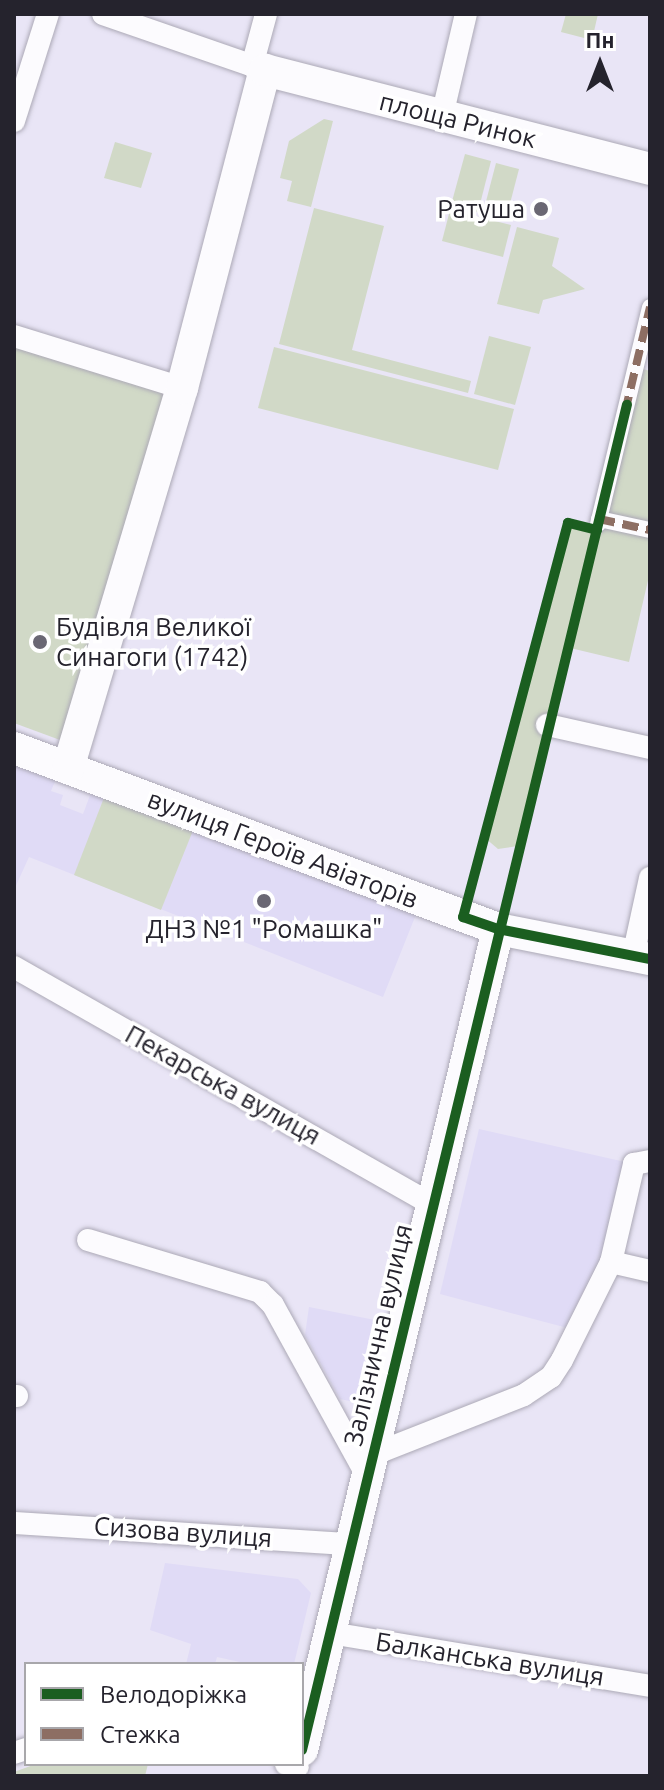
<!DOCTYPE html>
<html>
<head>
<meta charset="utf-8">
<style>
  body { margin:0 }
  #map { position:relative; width:664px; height:1790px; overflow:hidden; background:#e9e5f6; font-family:Ubuntu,sans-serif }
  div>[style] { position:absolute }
  .built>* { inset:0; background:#e0dbf6 }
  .green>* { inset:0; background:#d1d9c7 }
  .roads { filter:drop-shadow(0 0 2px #aca9b6) drop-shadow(0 0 2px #aca9b6) }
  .pedestrian>* { height:16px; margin:-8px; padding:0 8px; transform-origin:8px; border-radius:8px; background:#fcfbfe }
  .minor>* { height:22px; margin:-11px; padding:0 11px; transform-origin:11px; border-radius:11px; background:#fcfbfe }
  .secondary>* { height:32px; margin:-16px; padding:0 16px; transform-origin:16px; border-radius:16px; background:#fcfbfe }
  .quiet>* { height:8px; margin-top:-4px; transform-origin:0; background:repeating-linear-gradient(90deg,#8d6e63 0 16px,transparent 0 24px) }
  .cycleway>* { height:10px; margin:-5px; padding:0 5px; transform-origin:5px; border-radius:5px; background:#1b5e20 }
  .dots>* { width:22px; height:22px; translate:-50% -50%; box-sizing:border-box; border:4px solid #fff; border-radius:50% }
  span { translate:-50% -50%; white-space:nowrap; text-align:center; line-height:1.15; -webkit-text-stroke:7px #fff; paint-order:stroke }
  .street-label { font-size:26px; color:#25232d }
  .poi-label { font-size:26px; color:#25232d }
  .right { translate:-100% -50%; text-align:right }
  .left { translate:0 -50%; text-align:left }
  .frame { position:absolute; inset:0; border:16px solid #25232d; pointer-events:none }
  .legend { position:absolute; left:24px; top:1662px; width:280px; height:104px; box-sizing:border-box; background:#fff; border:2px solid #a8a7ab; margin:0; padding:10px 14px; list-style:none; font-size:24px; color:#25232d }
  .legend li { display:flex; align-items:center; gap:16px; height:40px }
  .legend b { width:40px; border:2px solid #a8a7ab }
  .north { position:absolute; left:560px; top:24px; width:80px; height:80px; -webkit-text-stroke:6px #fff; paint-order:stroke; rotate:0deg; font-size:22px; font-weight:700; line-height:32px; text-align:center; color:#25232d }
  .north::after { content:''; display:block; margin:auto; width:28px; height:36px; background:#25232d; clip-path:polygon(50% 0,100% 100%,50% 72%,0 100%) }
</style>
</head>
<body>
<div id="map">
  <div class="built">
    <div style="clip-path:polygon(14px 761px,57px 777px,51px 791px,63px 795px,60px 805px,83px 814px,92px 790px,417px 912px,383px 997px,29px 857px,14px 890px)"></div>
    <div style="clip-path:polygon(479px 1129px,634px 1164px,611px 1262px,575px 1330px,440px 1294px)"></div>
    <div style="clip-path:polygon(309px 1307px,375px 1320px,354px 1402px,340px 1399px,305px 1335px)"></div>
    <div style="clip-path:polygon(165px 1563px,298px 1579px,311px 1593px,294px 1664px,249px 1664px,217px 1657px,215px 1664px,186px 1664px,191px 1644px,150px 1630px)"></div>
  </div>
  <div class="green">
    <div style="clip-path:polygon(566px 14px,598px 14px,592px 40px,561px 32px)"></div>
    <div style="clip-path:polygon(324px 119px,333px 121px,311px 207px,287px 201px,292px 181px,280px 178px,289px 141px)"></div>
    <div style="clip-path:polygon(115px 142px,152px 153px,141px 188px,104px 178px)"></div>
    <div style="clip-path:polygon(465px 154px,491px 161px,478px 212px,451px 205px)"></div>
    <div style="clip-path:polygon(496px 163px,519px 169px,506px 219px,483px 213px)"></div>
    <div style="clip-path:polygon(314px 208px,384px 226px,352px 350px,471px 381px,468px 393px,279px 344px)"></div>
    <div style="clip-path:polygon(450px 210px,511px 225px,503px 257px,442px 241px)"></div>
    <div style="clip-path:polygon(517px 227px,559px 238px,552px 266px,585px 289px,543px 300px,539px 314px,497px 304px)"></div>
    <div style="clip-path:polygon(489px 336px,531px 347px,515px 405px,474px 394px)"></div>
    <div style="clip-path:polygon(14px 347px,165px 393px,60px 740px,14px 723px)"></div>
    <div style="clip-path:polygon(274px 347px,514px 409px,498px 470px,258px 408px)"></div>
    <div style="clip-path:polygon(636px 367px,650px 371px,650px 572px,629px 662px,566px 647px,518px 846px,498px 849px,484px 837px,568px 523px,596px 530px)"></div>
    <div style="clip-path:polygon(105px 795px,194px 828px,161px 910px,74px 875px)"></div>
    <div style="clip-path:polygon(36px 1764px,148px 1764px,145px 1776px,14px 1776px,14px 1772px)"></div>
  </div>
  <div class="roads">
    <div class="pedestrian">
      <div style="left:599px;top:519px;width:52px;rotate:12.2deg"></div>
      <div style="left:598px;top:524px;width:223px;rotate:-76.5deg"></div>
    </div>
    <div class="minor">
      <div style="left:103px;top:14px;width:171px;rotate:19.1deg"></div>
      <div style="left:252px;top:66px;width:54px;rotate:-74.9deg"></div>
      <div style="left:442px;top:116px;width:105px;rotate:-76.8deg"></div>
      <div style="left:14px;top:121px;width:112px;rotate:-72.4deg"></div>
      <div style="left:14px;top:336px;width:176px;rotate:17.2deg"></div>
      <div style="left:547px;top:725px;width:106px;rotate:12.6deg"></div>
      <div style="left:633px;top:956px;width:80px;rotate:-77.7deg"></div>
      <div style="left:14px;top:967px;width:481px;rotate:29.6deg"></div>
      <div style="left:88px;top:1240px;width:180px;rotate:16.8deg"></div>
      <div style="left:260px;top:1292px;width:18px;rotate:45deg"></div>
      <div style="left:273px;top:1305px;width:195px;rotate:61.2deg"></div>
      <div style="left:611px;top:1262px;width:101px;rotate:-76.8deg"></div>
      <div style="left:634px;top:1164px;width:16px;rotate:-11deg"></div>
      <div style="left:14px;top:1396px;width:3px"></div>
      <div style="left:372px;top:1455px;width:163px;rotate:-21.5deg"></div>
      <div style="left:524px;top:1395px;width:32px;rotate:-34deg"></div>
      <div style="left:551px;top:1377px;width:20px;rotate:-57deg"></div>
      <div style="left:562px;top:1360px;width:110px;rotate:-63.4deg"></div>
      <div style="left:611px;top:1262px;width:40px;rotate:13deg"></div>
      <div style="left:14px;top:1523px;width:338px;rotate:3.6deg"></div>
      <div style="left:330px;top:1633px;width:324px;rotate:9.4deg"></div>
      <div style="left:14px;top:1753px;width:13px;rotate:-18deg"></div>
      <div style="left:286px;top:1764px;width:12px;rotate:14deg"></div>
    </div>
    <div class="secondary">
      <div style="left:14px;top:748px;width:517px;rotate:20.5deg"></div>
      <div style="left:498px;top:929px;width:155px;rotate:11.2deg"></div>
      <div style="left:68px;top:768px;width:397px;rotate:-73.3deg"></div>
      <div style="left:182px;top:388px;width:329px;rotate:-75.4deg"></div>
      <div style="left:265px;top:70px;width:398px;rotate:14.4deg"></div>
      <div style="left:302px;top:1750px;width:844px;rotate:-76.57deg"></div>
    </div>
  </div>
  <div class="quiet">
    <div style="left:625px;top:412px;width:108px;rotate:-76.6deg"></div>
    <div style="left:599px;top:519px;width:52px;rotate:12.2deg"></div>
  </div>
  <div class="cycleway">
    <div style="left:597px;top:530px;width:30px;rotate:-166deg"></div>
    <div style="left:568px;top:523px;width:408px;rotate:104.9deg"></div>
    <div style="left:463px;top:917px;width:37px;rotate:19deg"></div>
    <div style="left:498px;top:929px;width:155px;rotate:11.2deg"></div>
    <div style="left:302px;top:1750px;width:1384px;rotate:-76.42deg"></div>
  </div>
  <div class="dots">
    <div style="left:541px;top:209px;background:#6a6773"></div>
    <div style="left:40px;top:642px;background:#6a6773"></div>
    <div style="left:264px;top:901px;background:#6a6773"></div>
  </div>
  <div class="street-label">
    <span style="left:458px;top:120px;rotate:14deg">площа Ринок</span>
    <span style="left:283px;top:849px;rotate:21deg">вулиця Героїв Авіаторів</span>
    <span style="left:223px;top:1085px;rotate:29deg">Пекарська вулиця</span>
    <span style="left:378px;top:1335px;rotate:-77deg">Залізнична вулиця</span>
    <span style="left:183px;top:1532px;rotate:4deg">Сизова вулиця</span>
    <span style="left:490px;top:1659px;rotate:9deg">Балканська вулиця</span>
  </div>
  <div class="poi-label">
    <span class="right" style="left:525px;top:209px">Ратуша</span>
    <span class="left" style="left:56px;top:642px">Будівля Великої<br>Синагоги (1742)</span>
    <span style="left:264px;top:929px">ДНЗ №1 "Ромашка"</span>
  </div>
  <div class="frame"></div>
  <ul class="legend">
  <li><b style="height:10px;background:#1b5e20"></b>Велодоріжка</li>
  <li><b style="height:10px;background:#8d6e63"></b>Стежка</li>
  </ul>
  <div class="north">Пн</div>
</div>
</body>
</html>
